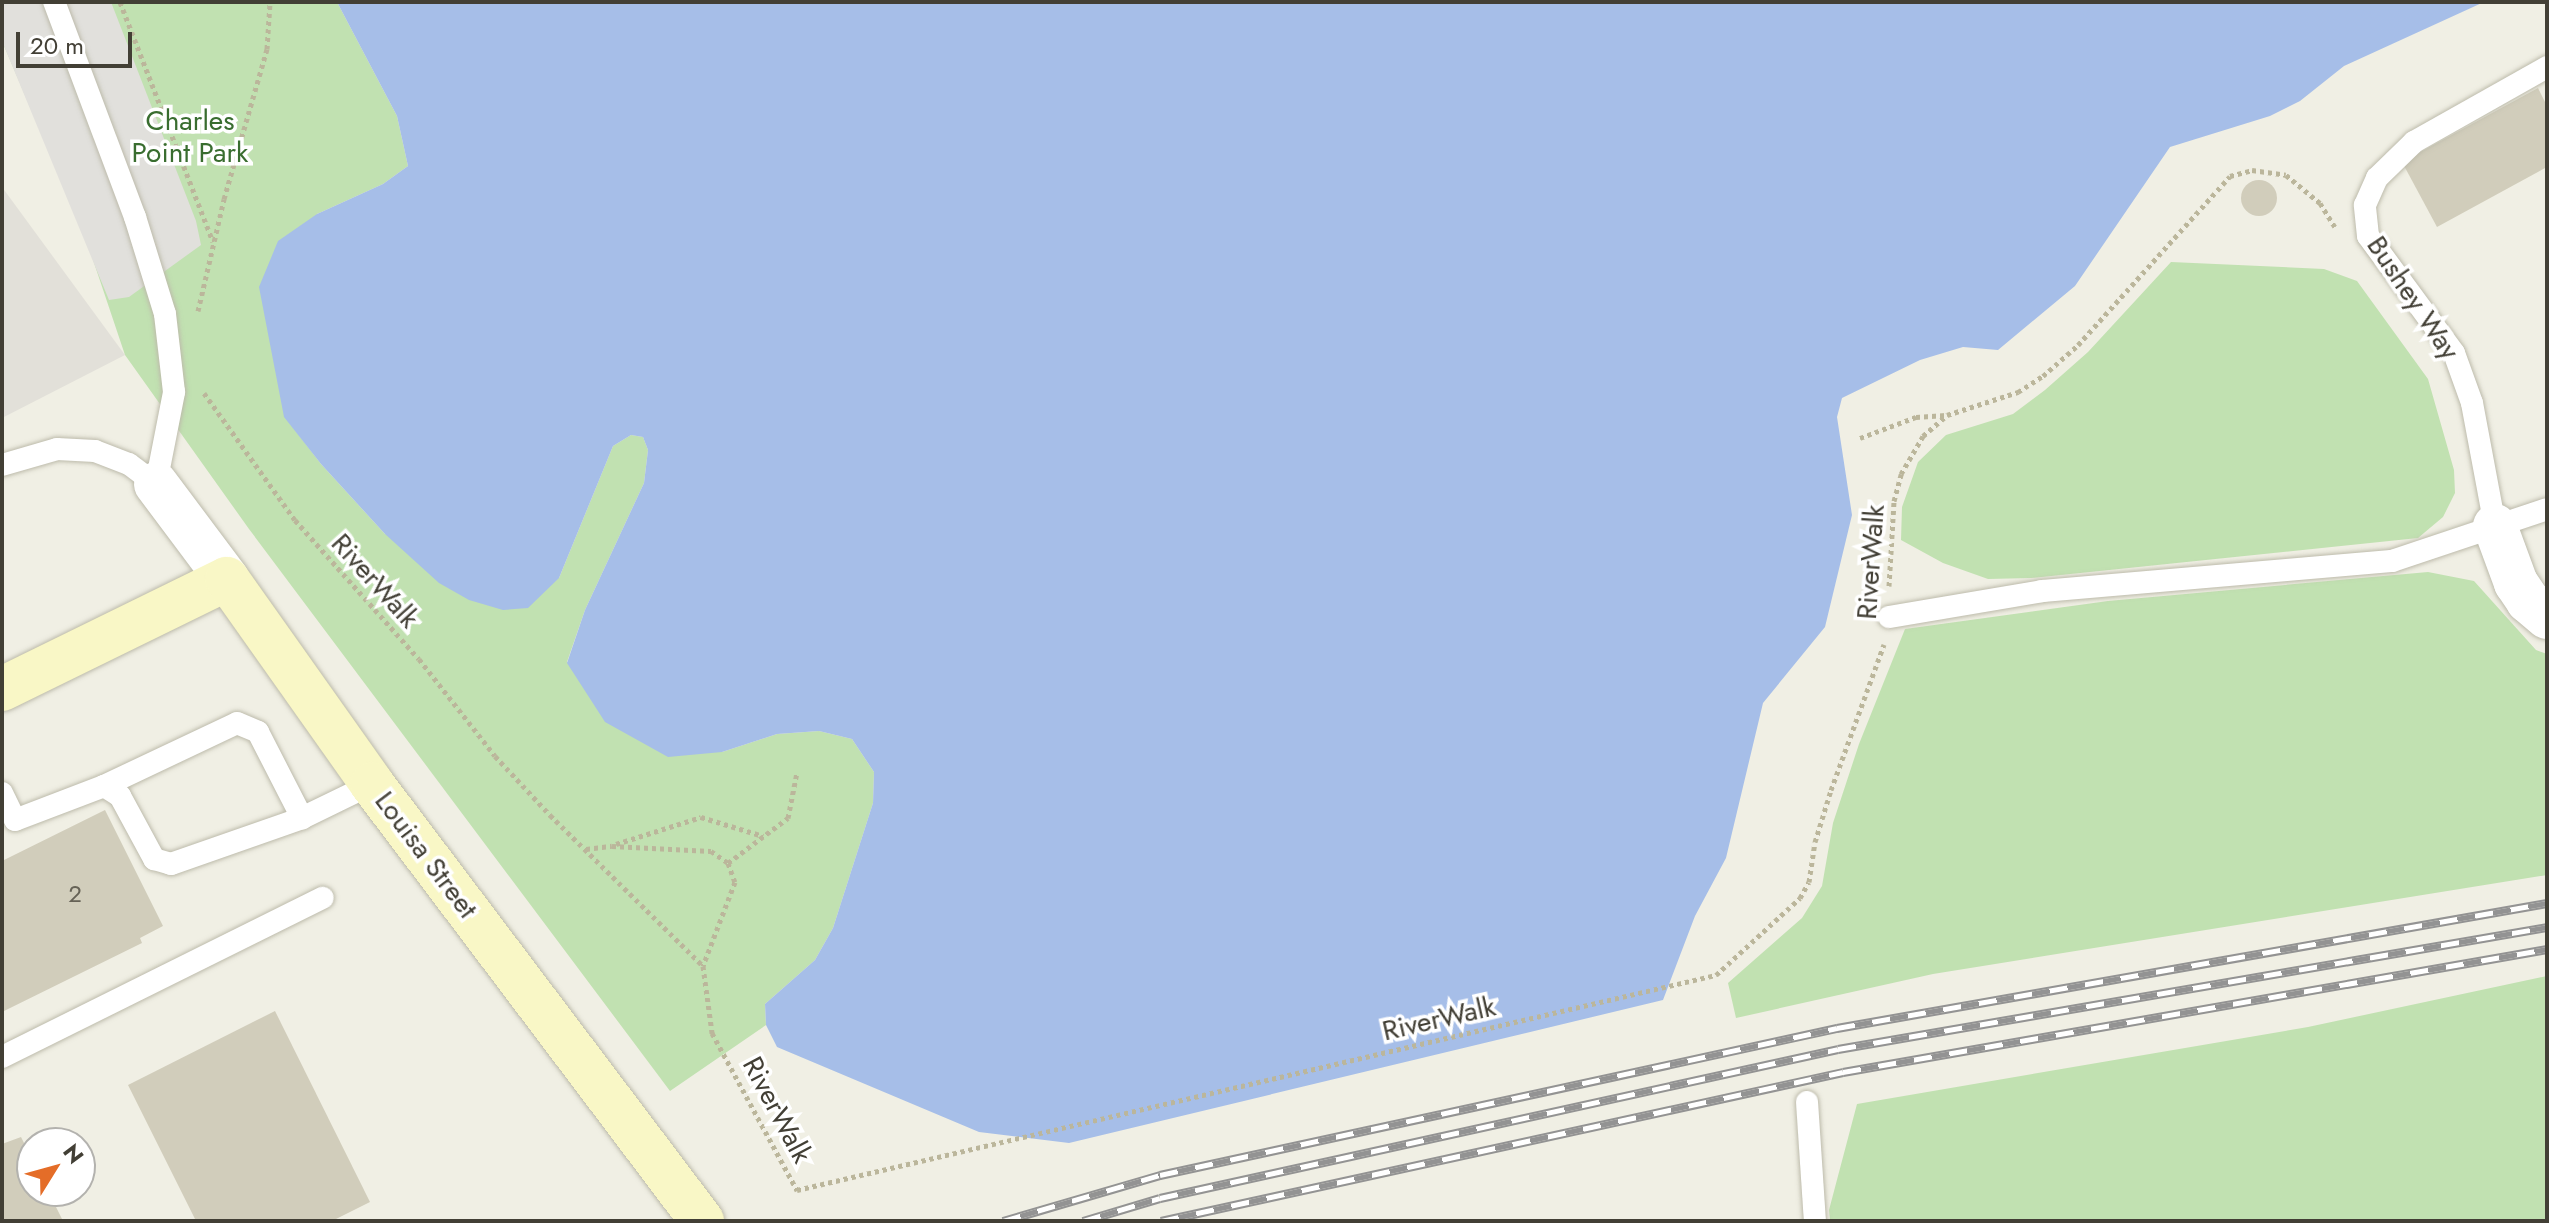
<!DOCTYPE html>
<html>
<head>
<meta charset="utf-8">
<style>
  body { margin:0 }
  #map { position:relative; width:2549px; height:1223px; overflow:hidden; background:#f0efe4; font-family:Jost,sans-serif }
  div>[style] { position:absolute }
  .industrial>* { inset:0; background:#e2e0d9 }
  .green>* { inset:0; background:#c1e1b1 }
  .parking>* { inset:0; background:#e1e0dc }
  .water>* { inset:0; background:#a6bee8 }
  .building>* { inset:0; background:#d1cdbb }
  .round { border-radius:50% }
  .path>* { height:5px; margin-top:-2.5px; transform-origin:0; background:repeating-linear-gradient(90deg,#bbb69b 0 4px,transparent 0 8px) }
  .roads { filter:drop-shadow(0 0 2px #bdbbab) drop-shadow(0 0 2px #bdbbab) }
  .lane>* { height:22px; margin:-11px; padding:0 11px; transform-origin:11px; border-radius:11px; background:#fff }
  .street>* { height:44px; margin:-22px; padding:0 22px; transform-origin:22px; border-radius:22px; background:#fff }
  .secondary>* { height:44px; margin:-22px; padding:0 22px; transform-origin:22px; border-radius:22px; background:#f9f7c6 }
  .rail>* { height:9px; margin-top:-4.5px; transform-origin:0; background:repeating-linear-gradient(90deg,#fff 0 18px,#939393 0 36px); box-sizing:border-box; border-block:2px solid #939393 }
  span { translate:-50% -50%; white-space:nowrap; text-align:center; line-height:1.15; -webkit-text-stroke:7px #fff; paint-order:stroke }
  .number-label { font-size:24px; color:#666256 }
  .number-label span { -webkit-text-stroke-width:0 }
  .park-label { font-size:28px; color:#396d2f }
  .street-label { font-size:28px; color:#423f35 }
  .frame { position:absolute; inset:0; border:4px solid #423f35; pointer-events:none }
  .north { position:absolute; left:16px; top:1127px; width:80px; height:80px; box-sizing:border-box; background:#fff; border:2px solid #b3b2ae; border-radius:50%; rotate:53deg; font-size:22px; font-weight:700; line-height:32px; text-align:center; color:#423f35 }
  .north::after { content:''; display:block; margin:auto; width:28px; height:36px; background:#e46d28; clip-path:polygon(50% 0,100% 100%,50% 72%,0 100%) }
  .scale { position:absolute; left:16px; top:32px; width:116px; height:36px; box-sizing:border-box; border:4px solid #423f35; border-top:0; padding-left:10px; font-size:24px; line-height:28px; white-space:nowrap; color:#423f35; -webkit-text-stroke:6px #fff; paint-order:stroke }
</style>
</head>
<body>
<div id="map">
  <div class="industrial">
    <div style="clip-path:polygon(2px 187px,125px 355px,2px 418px)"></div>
  </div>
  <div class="green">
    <div style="clip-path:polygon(2px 2px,337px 2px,397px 116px,408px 166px,383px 184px,317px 214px,277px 371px,285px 417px,321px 464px,385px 534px,559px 578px,613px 446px,631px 435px,643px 437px,648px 450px,644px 483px,585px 610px,567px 662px,722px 752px,777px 734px,819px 731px,852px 739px,874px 772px,873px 803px,833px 928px,815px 960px,765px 1004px,766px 1025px,670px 1091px,249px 529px,125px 355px,86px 239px,2px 41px)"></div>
    <div style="clip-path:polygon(2171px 262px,2324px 269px,2357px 281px,2428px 379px,2454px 470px,2455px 493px,2443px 517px,2418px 538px,2031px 578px,1988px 579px,1943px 563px,1901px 540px,1902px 507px,1918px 462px,1946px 435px,2013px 414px,2045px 390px,2088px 352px)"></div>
    <div style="clip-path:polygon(2428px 572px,2474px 581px,2536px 650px,2547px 654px,2547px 875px,1933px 974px,1736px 1018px,1728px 983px,1802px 918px,1822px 886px,1833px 823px,1859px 744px,1905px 629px,2108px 601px)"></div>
    <div style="clip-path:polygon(2547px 976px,2547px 1221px,1830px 1221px,1829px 1210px,1857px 1104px,2308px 1027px)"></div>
  </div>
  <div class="parking">
    <div style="clip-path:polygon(2px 2px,111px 2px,196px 221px,201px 245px,129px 297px,109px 300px,2px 41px)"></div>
  </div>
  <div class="water">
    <div style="clip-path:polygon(337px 2px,2484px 2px,2344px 66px,2300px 101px,2270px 116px,2170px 147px,2075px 286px,1998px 350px,1963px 347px,1920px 360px,1842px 398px,1837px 417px,1852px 515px,1825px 627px,1763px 703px,1726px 858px,1695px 916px,1663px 1000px,1069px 1143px,979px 1132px,777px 1047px,766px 1025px,765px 1004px,815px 960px,833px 928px,873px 803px,874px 772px,852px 739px,819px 731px,777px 734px,722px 752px,668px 757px,605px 722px,567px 663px,585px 610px,644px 483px,648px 450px,643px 437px,631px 435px,613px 446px,559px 578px,528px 608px,503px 610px,469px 600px,439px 583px,385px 534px,321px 464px,284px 417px,259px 287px,278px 241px,317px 214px,383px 184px,408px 166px,397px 116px)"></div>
  </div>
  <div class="building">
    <div style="clip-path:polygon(2538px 88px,2547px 106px,2547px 167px,2437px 227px,2402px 162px)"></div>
    <div class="round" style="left:2241px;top:180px;width:36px;height:36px"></div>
    <div style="clip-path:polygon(105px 810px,163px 926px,140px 938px,142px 943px,2px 1012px,2px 861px)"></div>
    <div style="clip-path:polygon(275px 1011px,370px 1202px,332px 1221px,196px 1221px,128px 1085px)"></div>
    <div style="clip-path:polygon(21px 1137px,32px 1159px,32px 1191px,48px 1191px,63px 1221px,2px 1221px,2px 1144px)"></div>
  </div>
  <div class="path">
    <div style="left:120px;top:2px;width:257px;rotate:68.8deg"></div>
    <div style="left:198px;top:311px;width:115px;rotate:-76.9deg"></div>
    <div style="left:224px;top:199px;width:156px;rotate:-74deg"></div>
    <div style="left:267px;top:49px;width:47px;rotate:-86.3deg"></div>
    <div style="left:204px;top:393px;width:156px;rotate:54.4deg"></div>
    <div style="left:295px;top:520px;width:186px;rotate:48.3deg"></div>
    <div style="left:419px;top:659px;width:123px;rotate:51.9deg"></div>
    <div style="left:495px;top:756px;width:81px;rotate:47deg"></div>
    <div style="left:550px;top:815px;width:215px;rotate:44.6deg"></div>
    <div style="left:703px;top:966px;width:68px;rotate:82.3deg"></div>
    <div style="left:712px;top:1033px;width:179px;rotate:61.6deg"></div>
    <div style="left:797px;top:1190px;width:944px;rotate:-13.17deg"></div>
    <div style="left:1716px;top:975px;width:114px;rotate:-42.5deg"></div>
    <div style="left:1800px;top:898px;width:18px;rotate:-61deg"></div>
    <div style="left:1809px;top:882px;width:40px;rotate:-81.5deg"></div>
    <div style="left:1815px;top:842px;width:54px;rotate:-72.9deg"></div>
    <div style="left:1831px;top:790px;width:155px;rotate:-70deg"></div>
    <div style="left:1860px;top:438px;width:60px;rotate:-20.6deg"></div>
    <div style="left:1916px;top:417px;width:30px;rotate:-4deg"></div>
    <div style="left:1889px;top:586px;width:85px;rotate:-86.6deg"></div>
    <div style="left:1894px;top:501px;width:28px;rotate:-75deg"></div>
    <div style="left:1901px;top:474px;width:44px;rotate:-59.9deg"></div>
    <div style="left:1923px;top:436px;width:32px;rotate:-41deg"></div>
    <div style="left:1947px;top:415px;width:75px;rotate:-17.9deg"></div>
    <div style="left:2018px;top:392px;width:30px;rotate:-33deg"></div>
    <div style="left:2043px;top:376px;width:47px;rotate:-41.5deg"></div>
    <div style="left:2078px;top:345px;width:227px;rotate:-48deg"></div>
    <div style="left:2230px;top:176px;width:23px;rotate:-15deg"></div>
    <div style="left:2252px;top:170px;width:34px;rotate:8deg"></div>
    <div style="left:2286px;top:175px;width:44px;rotate:39.5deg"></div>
    <div style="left:2320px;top:203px;width:28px;rotate:58deg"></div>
    <div style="left:616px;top:844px;width:89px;rotate:-17.6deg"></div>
    <div style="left:701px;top:817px;width:65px;rotate:17deg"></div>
    <div style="left:586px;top:849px;width:26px;rotate:-7deg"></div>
    <div style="left:612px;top:846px;width:99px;rotate:2.9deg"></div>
    <div style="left:711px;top:851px;width:21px;rotate:35deg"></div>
    <div style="left:728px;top:863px;width:20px;rotate:70deg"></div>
    <div style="left:735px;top:882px;width:90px;rotate:110.9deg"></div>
    <div style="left:728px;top:863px;width:75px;rotate:-36.9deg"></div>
    <div style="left:788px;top:818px;width:47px;rotate:-78.9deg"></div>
  </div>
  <div class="roads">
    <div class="lane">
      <div style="left:2px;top:465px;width:57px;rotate:-16.2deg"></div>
      <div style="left:57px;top:449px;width:38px;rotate:3deg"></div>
      <div style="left:95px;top:451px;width:36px;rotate:21deg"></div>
      <div style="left:129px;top:464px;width:34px;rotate:37deg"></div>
      <div style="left:156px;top:484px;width:94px;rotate:-78.9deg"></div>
      <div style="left:174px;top:392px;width:79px;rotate:-96.6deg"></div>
      <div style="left:165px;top:314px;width:102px;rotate:-107.2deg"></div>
      <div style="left:135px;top:217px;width:230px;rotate:-110.6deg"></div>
      <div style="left:2495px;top:526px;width:125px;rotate:-100.6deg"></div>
      <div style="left:2472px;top:403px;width:53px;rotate:-109.8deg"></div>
      <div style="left:2454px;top:353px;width:145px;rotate:-126.3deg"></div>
      <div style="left:2368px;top:236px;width:31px;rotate:-96deg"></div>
      <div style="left:2365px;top:205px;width:30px;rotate:-66deg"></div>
      <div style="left:2377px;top:178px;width:52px;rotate:-44.2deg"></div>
      <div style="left:2414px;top:142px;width:153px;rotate:-29.4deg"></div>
      <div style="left:1889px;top:617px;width:155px;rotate:-9.6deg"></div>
      <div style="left:2042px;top:591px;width:351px;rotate:-4.9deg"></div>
      <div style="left:2392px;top:561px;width:163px;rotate:-18.5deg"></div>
      <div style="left:104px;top:786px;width:147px;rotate:-25.3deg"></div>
      <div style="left:237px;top:723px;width:23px;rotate:23deg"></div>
      <div style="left:258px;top:732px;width:97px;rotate:62.9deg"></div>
      <div style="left:2px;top:793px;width:30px;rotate:64deg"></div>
      <div style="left:15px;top:820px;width:95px;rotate:-20.9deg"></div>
      <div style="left:104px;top:786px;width:19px;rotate:32deg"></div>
      <div style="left:120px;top:796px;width:72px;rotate:61.6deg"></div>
      <div style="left:154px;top:859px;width:18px;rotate:16deg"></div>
      <div style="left:171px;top:864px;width:139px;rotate:-19.3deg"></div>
      <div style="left:302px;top:818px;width:78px;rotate:-25.9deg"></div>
      <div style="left:2px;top:1057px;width:358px;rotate:-26.4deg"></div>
      <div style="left:1807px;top:1102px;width:119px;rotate:86.2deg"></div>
    </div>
    <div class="street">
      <div style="left:156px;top:484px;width:119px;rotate:53.2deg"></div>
      <div style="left:2495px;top:526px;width:61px;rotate:69.8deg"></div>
      <div style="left:2516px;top:583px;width:22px;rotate:56deg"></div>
      <div style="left:2528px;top:601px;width:25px;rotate:40deg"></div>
    </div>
    <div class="secondary">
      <div style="left:2px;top:689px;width:250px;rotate:-26.1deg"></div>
      <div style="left:227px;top:579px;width:251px;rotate:54.7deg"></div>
      <div style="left:372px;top:784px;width:548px;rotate:52.94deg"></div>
    </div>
  </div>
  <div class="rail">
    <div style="left:1003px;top:1221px;width:164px;rotate:-16.3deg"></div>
    <div style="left:1160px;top:1175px;width:693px;rotate:-12.25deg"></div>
    <div style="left:1837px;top:1028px;width:721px;rotate:-9.98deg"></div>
    <div style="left:1083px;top:1221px;width:80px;rotate:-16.6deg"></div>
    <div style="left:1160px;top:1198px;width:694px;rotate:-12.39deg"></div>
    <div style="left:1838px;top:1049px;width:719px;rotate:-9.76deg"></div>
    <div style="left:1161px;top:1221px;width:698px;rotate:-12.32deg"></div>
    <div style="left:1843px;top:1072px;width:715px;rotate:-9.91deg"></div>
  </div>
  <div class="number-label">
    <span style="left:75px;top:894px">2</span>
  </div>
  <div class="park-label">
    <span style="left:190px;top:137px">Charles<br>Point Park</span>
  </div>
  <div class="street-label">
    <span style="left:2413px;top:298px;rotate:56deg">Bushey Way</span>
    <span style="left:1871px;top:562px;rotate:-86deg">RiverWalk</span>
    <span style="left:375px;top:581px;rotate:48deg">RiverWalk</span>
    <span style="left:426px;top:855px;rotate:53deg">Louisa Street</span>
    <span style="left:1439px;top:1019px;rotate:-13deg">RiverWalk</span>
    <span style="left:777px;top:1110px;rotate:62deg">RiverWalk</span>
  </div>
  <div class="frame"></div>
  <div class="north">N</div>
  <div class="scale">20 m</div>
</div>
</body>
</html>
